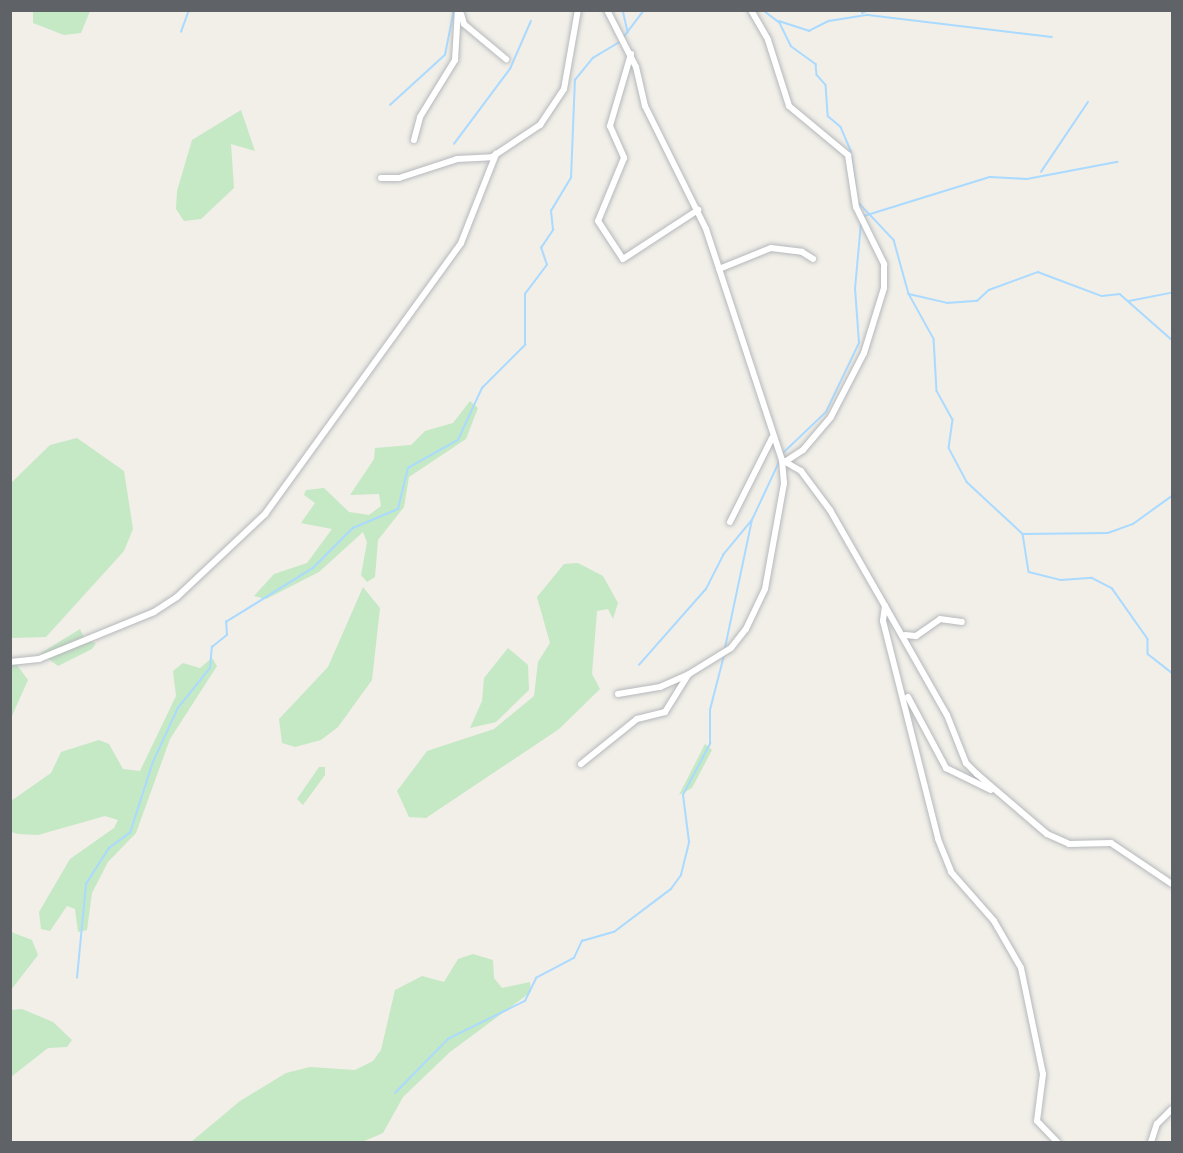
<!DOCTYPE html>
<html>
<head>
<meta charset="utf-8">
<style>
  body { margin:0 }
  #map { position:relative; width:1183px; height:1153px; overflow:hidden; background:#f1efe8; font-family:Ubuntu,sans-serif }
  div>[style] { position:absolute }
  .green>* { inset:0; background:#c5e8c5 }
  .stream>* { height:1.5px; margin:-0.75px; padding:0 0.75px; transform-origin:0.75px; border-radius:0.75px; background:#aadaff }
  .roads { filter:drop-shadow(0 0 2px #b5b8bc) drop-shadow(0 0 2px #b5b8bc) }
  .minor>* { height:6px; margin:-3px; padding:0 3px; transform-origin:3px; border-radius:3px; background:#fff }
  span { translate:-50% -50%; white-space:nowrap; text-align:center; line-height:1.15; -webkit-text-stroke:4.5px #fff; paint-order:stroke }
  .frame { position:absolute; inset:0; border:12px solid #5f6368; pointer-events:none }
</style>
</head>
<body>
<div id="map">
  <div class="green">
    <div style="clip-path:polygon(33px 11px,33px 10px,90px 11px,81px 33px,64px 35px,33px 23px)"></div>
    <div style="clip-path:polygon(241px 110px,255px 151px,231px 144px,234px 188px,201px 219px,184px 221px,176px 209px,177px 191px,192px 140px)"></div>
    <div style="clip-path:polygon(470px 401px,478px 408px,466px 439px,409px 477px,404px 507px,378px 540px,375px 577px,367px 582px,361px 575px,367px 542px,363px 532px,319px 572px,266px 599px,254px 596px,274px 574px,307px 563px,332px 529px,301px 523px,315px 503px,304px 495px,306px 490px,324px 488px,349px 512px,369px 515px,381px 506px,379px 494px,350px 495px,374px 459px,375px 448px,411px 445px,425px 431px,453px 423px)"></div>
    <div style="clip-path:polygon(77px 438px,124px 471px,133px 529px,124px 551px,46px 637px,11px 638px,11px 483px,50px 445px)"></div>
    <div style="clip-path:polygon(578px 563px,603px 576px,618px 603px,613px 619px,608px 609px,597px 611px,592px 674px,600px 689px,559px 729px,426px 818px,409px 817px,397px 791px,427px 751px,494px 729px,534px 696px,538px 662px,550px 643px,537px 597px,564px 564px)"></div>
    <div style="clip-path:polygon(363px 587px,380px 608px,372px 680px,338px 727px,321px 740px,295px 747px,282px 743px,279px 719px,328px 667px)"></div>
    <div style="clip-path:polygon(80px 629px,85px 640px,96px 643px,92px 649px,58px 666px,41px 653px)"></div>
    <div style="clip-path:polygon(508px 648px,528px 665px,529px 690px,496px 722px,470px 728px,482px 701px,484px 678px)"></div>
    <div style="clip-path:polygon(11px 657px,28px 680px,11px 718px)"></div>
    <div style="clip-path:polygon(212px 658px,217px 666px,170px 739px,136px 833px,108px 862px,92px 893px,87px 930px,78px 932px,75px 909px,67px 906px,50px 931px,41px 929px,39px 912px,70px 859px,114px 828px,118px 820px,105px 816px,38px 835px,18px 834px,11px 832px,11px 801px,51px 773px,61px 752px,99px 740px,109px 744px,123px 769px,140px 771px,176px 696px,173px 671px,183px 663px,200px 668px)"></div>
    <div style="clip-path:polygon(705px 744px,712px 750px,692px 788px,679px 795px)"></div>
    <div style="clip-path:polygon(319px 767px,325px 767px,325px 775px,303px 805px,297px 799px)"></div>
    <div style="clip-path:polygon(11px 932px,32px 940px,38px 955px,11px 990px)"></div>
    <div style="clip-path:polygon(473px 954px,493px 960px,494px 978px,502px 988px,530px 982px,531px 992px,450px 1052px,403px 1097px,383px 1133px,362px 1142px,191px 1142px,240px 1101px,286px 1073px,310px 1067px,355px 1070px,373px 1061px,381px 1050px,395px 990px,422px 976px,444px 982px,458px 959px)"></div>
    <div style="clip-path:polygon(22px 1009px,53px 1022px,72px 1040px,67px 1047px,48px 1048px,11px 1077px,11px 1010px)"></div>
  </div>
  <div class="stream">
    <div style="left:623px;top:10px;width:23px;rotate:77deg"></div>
    <div style="left:763px;top:10px;width:21px;rotate:37deg"></div>
    <div style="left:780px;top:23px;width:25px;rotate:64deg"></div>
    <div style="left:791px;top:46px;width:31px;rotate:36deg"></div>
    <div style="left:816px;top:64px;width:11px;rotate:85deg"></div>
    <div style="left:817px;top:75px;width:13px;rotate:48deg"></div>
    <div style="left:826px;top:85px;width:31px;rotate:86deg"></div>
    <div style="left:828px;top:116px;width:17px;rotate:40deg"></div>
    <div style="left:841px;top:127px;width:26px;rotate:67deg"></div>
    <div style="left:851px;top:151px;width:36px;rotate:82deg"></div>
    <div style="left:862px;top:13px;width:8px;rotate:-23deg"></div>
    <div style="left:779px;top:21px;width:32px;rotate:18deg"></div>
    <div style="left:809px;top:31px;width:22px;rotate:-27deg"></div>
    <div style="left:829px;top:21px;width:39px;rotate:-9deg"></div>
    <div style="left:868px;top:15px;width:185px;rotate:6.8deg"></div>
    <div style="left:181px;top:32px;width:23px;rotate:-70deg"></div>
    <div style="left:623px;top:38px;width:35px;rotate:-53deg"></div>
    <div style="left:390px;top:105px;width:74px;rotate:-42.3deg"></div>
    <div style="left:445px;top:55px;width:46px;rotate:-78.7deg"></div>
    <div style="left:454px;top:144px;width:94px;rotate:-53.3deg"></div>
    <div style="left:510px;top:69px;width:52px;rotate:-66.4deg"></div>
    <div style="left:1041px;top:172px;width:84px;rotate:-56.1deg"></div>
    <div style="left:859px;top:203px;width:51px;rotate:46.6deg"></div>
    <div style="left:894px;top:240px;width:56px;rotate:74.5deg"></div>
    <div style="left:909px;top:294px;width:51px;rotate:60.9deg"></div>
    <div style="left:934px;top:339px;width:52px;rotate:86.7deg"></div>
    <div style="left:937px;top:391px;width:33px;rotate:61deg"></div>
    <div style="left:953px;top:420px;width:28px;rotate:98deg"></div>
    <div style="left:949px;top:448px;width:38px;rotate:62deg"></div>
    <div style="left:967px;top:482px;width:76px;rotate:42.9deg"></div>
    <div style="left:1023px;top:534px;width:38px;rotate:81deg"></div>
    <div style="left:1029px;top:572px;width:33px;rotate:14deg"></div>
    <div style="left:1061px;top:580px;width:31px;rotate:-4deg"></div>
    <div style="left:1092px;top:578px;width:22px;rotate:27deg"></div>
    <div style="left:1112px;top:588px;width:62px;rotate:54.8deg"></div>
    <div style="left:1148px;top:639px;width:15px;rotate:90deg"></div>
    <div style="left:1148px;top:654px;width:31px;rotate:38deg"></div>
    <div style="left:864px;top:216px;width:132px;rotate:-17.2deg"></div>
    <div style="left:990px;top:177px;width:37px;rotate:3deg"></div>
    <div style="left:1027px;top:179px;width:92px;rotate:-10.7deg"></div>
    <div style="left:909px;top:294px;width:39px;rotate:13deg"></div>
    <div style="left:947px;top:303px;width:30px;rotate:-4deg"></div>
    <div style="left:977px;top:301px;width:16px;rotate:-43deg"></div>
    <div style="left:989px;top:290px;width:52px;rotate:-20.2deg"></div>
    <div style="left:1038px;top:272px;width:68px;rotate:20.6deg"></div>
    <div style="left:1102px;top:296px;width:18px;rotate:-6deg"></div>
    <div style="left:1120px;top:294px;width:68px;rotate:41.4deg"></div>
    <div style="left:1129px;top:301px;width:42px;rotate:-11deg"></div>
    <div style="left:783px;top:453px;width:59px;rotate:-43.6deg"></div>
    <div style="left:826px;top:412px;width:76px;rotate:-64.4deg"></div>
    <div style="left:859px;top:343px;width:54px;rotate:-94.2deg"></div>
    <div style="left:855px;top:289px;width:66px;rotate:-84.8deg"></div>
    <div style="left:1023px;top:534px;width:85px;rotate:-0.7deg"></div>
    <div style="left:1108px;top:533px;width:27px;rotate:-20deg"></div>
    <div style="left:1133px;top:524px;width:48px;rotate:-35.7deg"></div>
    <div style="left:725px;top:648px;width:131px;rotate:-78.1deg"></div>
    <div style="left:752px;top:520px;width:66px;rotate:-65deg"></div>
    <div style="left:639px;top:665px;width:101px;rotate:-48.6deg"></div>
    <div style="left:706px;top:589px;width:38px;rotate:-63deg"></div>
    <div style="left:723px;top:555px;width:45px;rotate:-50.4deg"></div>
    <div style="left:77px;top:978px;width:94px;rotate:-84.5deg"></div>
    <div style="left:86px;top:884px;width:43px;rotate:-57.4deg"></div>
    <div style="left:109px;top:848px;width:26px;rotate:-36deg"></div>
    <div style="left:130px;top:833px;width:75px;rotate:-72.1deg"></div>
    <div style="left:153px;top:762px;width:60px;rotate:-65.2deg"></div>
    <div style="left:178px;top:708px;width:51px;rotate:-51.3deg"></div>
    <div style="left:210px;top:668px;width:21px;rotate:-85deg"></div>
    <div style="left:212px;top:647px;width:19px;rotate:-39deg"></div>
    <div style="left:227px;top:635px;width:13px;rotate:-94deg"></div>
    <div style="left:226px;top:622px;width:102px;rotate:-31.8deg"></div>
    <div style="left:313px;top:568px;width:57px;rotate:-45deg"></div>
    <div style="left:353px;top:528px;width:49px;rotate:-22.9deg"></div>
    <div style="left:398px;top:509px;width:42px;rotate:-76.3deg"></div>
    <div style="left:408px;top:468px;width:57px;rotate:-29.2deg"></div>
    <div style="left:458px;top:440px;width:57px;rotate:-65.2deg"></div>
    <div style="left:482px;top:388px;width:61px;rotate:-45deg"></div>
    <div style="left:525px;top:345px;width:51px;rotate:-90deg"></div>
    <div style="left:525px;top:294px;width:36px;rotate:-53deg"></div>
    <div style="left:547px;top:265px;width:18px;rotate:-109deg"></div>
    <div style="left:541px;top:248px;width:22px;rotate:-56deg"></div>
    <div style="left:553px;top:230px;width:19px;rotate:-96deg"></div>
    <div style="left:551px;top:211px;width:39px;rotate:-59deg"></div>
    <div style="left:571px;top:178px;width:98px;rotate:-87.7deg"></div>
    <div style="left:575px;top:80px;width:28px;rotate:-51deg"></div>
    <div style="left:593px;top:58px;width:31px;rotate:-31deg"></div>
    <div style="left:395px;top:1093px;width:76px;rotate:-45.5deg"></div>
    <div style="left:448px;top:1039px;width:86px;rotate:-26.3deg"></div>
    <div style="left:525px;top:1001px;width:25px;rotate:-64deg"></div>
    <div style="left:536px;top:978px;width:43px;rotate:-27.8deg"></div>
    <div style="left:574px;top:958px;width:19px;rotate:-65deg"></div>
    <div style="left:582px;top:941px;width:33px;rotate:-16deg"></div>
    <div style="left:614px;top:932px;width:71px;rotate:-37deg"></div>
    <div style="left:671px;top:889px;width:17px;rotate:-54deg"></div>
    <div style="left:681px;top:875px;width:34px;rotate:-76deg"></div>
    <div style="left:689px;top:842px;width:47px;rotate:-97.3deg"></div>
    <div style="left:683px;top:795px;width:58px;rotate:-62.1deg"></div>
    <div style="left:710px;top:744px;width:34px;rotate:-90deg"></div>
    <div style="left:710px;top:710px;width:56px;rotate:-75.5deg"></div>
  </div>
  <div class="roads">
    <div class="minor">
      <div style="left:607px;top:10px;width:64px;rotate:63deg"></div>
      <div style="left:636px;top:67px;width:40px;rotate:77deg"></div>
      <div style="left:645px;top:106px;width:137px;rotate:63.6deg"></div>
      <div style="left:706px;top:229px;width:243px;rotate:71.8deg"></div>
      <div style="left:782px;top:460px;width:22px;rotate:30deg"></div>
      <div style="left:801px;top:471px;width:49px;rotate:53.4deg"></div>
      <div style="left:830px;top:510px;width:111px;rotate:60.2deg"></div>
      <div style="left:885px;top:606px;width:15px;rotate:98deg"></div>
      <div style="left:883px;top:621px;width:225px;rotate:75.8deg"></div>
      <div style="left:938px;top:839px;width:35px;rotate:68deg"></div>
      <div style="left:951px;top:872px;width:65px;rotate:48.7deg"></div>
      <div style="left:994px;top:921px;width:54px;rotate:60.1deg"></div>
      <div style="left:1021px;top:968px;width:108px;rotate:78.3deg"></div>
      <div style="left:1043px;top:1074px;width:47px;rotate:97.3deg"></div>
      <div style="left:1037px;top:1121px;width:29px;rotate:46deg"></div>
      <div style="left:751px;top:10px;width:34px;rotate:60deg"></div>
      <div style="left:768px;top:40px;width:69px;rotate:72.3deg"></div>
      <div style="left:789px;top:106px;width:77px;rotate:39.7deg"></div>
      <div style="left:848px;top:155px;width:53px;rotate:81.3deg"></div>
      <div style="left:856px;top:207px;width:64px;rotate:63.8deg"></div>
      <div style="left:884px;top:264px;width:24px;rotate:90deg"></div>
      <div style="left:884px;top:288px;width:68px;rotate:107.1deg"></div>
      <div style="left:864px;top:353px;width:72px;rotate:117.3deg"></div>
      <div style="left:831px;top:417px;width:43px;rotate:130.3deg"></div>
      <div style="left:803px;top:450px;width:20px;rotate:147deg"></div>
      <div style="left:461px;top:14px;width:10px;rotate:73deg"></div>
      <div style="left:464px;top:24px;width:55px;rotate:39.8deg"></div>
      <div style="left:631px;top:54px;width:75px;rotate:106.3deg"></div>
      <div style="left:610px;top:126px;width:35px;rotate:66deg"></div>
      <div style="left:624px;top:158px;width:68px;rotate:112.4deg"></div>
      <div style="left:598px;top:221px;width:45px;rotate:56.7deg"></div>
      <div style="left:623px;top:259px;width:90px;rotate:-33.2deg"></div>
      <div style="left:414px;top:140px;width:24px;rotate:-75deg"></div>
      <div style="left:420px;top:117px;width:67px;rotate:-58.4deg"></div>
      <div style="left:455px;top:60px;width:50px;rotate:-86.6deg"></div>
      <div style="left:381px;top:178px;width:18px"></div>
      <div style="left:399px;top:178px;width:61px;rotate:-18.1deg"></div>
      <div style="left:457px;top:159px;width:35px;rotate:-3deg"></div>
      <div style="left:492px;top:157px;width:58px;rotate:-33.7deg"></div>
      <div style="left:540px;top:125px;width:43px;rotate:-56.3deg"></div>
      <div style="left:564px;top:89px;width:80px;rotate:-80deg"></div>
      <div style="left:719px;top:269px;width:56px;rotate:-22deg"></div>
      <div style="left:771px;top:248px;width:31px;rotate:7deg"></div>
      <div style="left:802px;top:252px;width:13px;rotate:32deg"></div>
      <div style="left:730px;top:522px;width:94px;rotate:-63.4deg"></div>
      <div style="left:885px;top:606px;width:125px;rotate:60.4deg"></div>
      <div style="left:947px;top:715px;width:52px;rotate:68.4deg"></div>
      <div style="left:966px;top:763px;width:16px;rotate:45deg"></div>
      <div style="left:977px;top:774px;width:92px;rotate:40.6deg"></div>
      <div style="left:1047px;top:834px;width:24px;rotate:24deg"></div>
      <div style="left:1069px;top:844px;width:42px;rotate:-1.4deg"></div>
      <div style="left:1111px;top:843px;width:73px;rotate:33.9deg"></div>
      <div style="left:905px;top:635px;width:11px;rotate:5deg"></div>
      <div style="left:916px;top:636px;width:29px;rotate:-35deg"></div>
      <div style="left:940px;top:619px;width:22px;rotate:8deg"></div>
      <div style="left:10px;top:662px;width:29px;rotate:-6deg"></div>
      <div style="left:39px;top:659px;width:124px;rotate:-22.2deg"></div>
      <div style="left:154px;top:612px;width:27px;rotate:-33deg"></div>
      <div style="left:177px;top:597px;width:121px;rotate:-43.3deg"></div>
      <div style="left:265px;top:514px;width:334px;rotate:-54.1deg"></div>
      <div style="left:461px;top:243px;width:96px;rotate:-68.5deg"></div>
      <div style="left:618px;top:694px;width:43px;rotate:-9.5deg"></div>
      <div style="left:660px;top:687px;width:32px;rotate:-24deg"></div>
      <div style="left:689px;top:674px;width:49px;rotate:-31.8deg"></div>
      <div style="left:731px;top:648px;width:24px;rotate:-52deg"></div>
      <div style="left:746px;top:629px;width:44px;rotate:-64.6deg"></div>
      <div style="left:765px;top:589px;width:108px;rotate:-79.8deg"></div>
      <div style="left:784px;top:483px;width:23px;rotate:-95deg"></div>
      <div style="left:908px;top:697px;width:81px;rotate:61.8deg"></div>
      <div style="left:946px;top:768px;width:50px;rotate:26.1deg"></div>
      <div style="left:581px;top:764px;width:72px;rotate:-38.8deg"></div>
      <div style="left:637px;top:719px;width:29px;rotate:-14deg"></div>
      <div style="left:665px;top:712px;width:44px;rotate:-58.1deg"></div>
      <div style="left:1151px;top:1142px;width:19px;rotate:-72deg"></div>
      <div style="left:1157px;top:1124px;width:21px;rotate:-45deg"></div>
    </div>
  </div>
  <div class="frame"></div>
</div>
</body>
</html>
